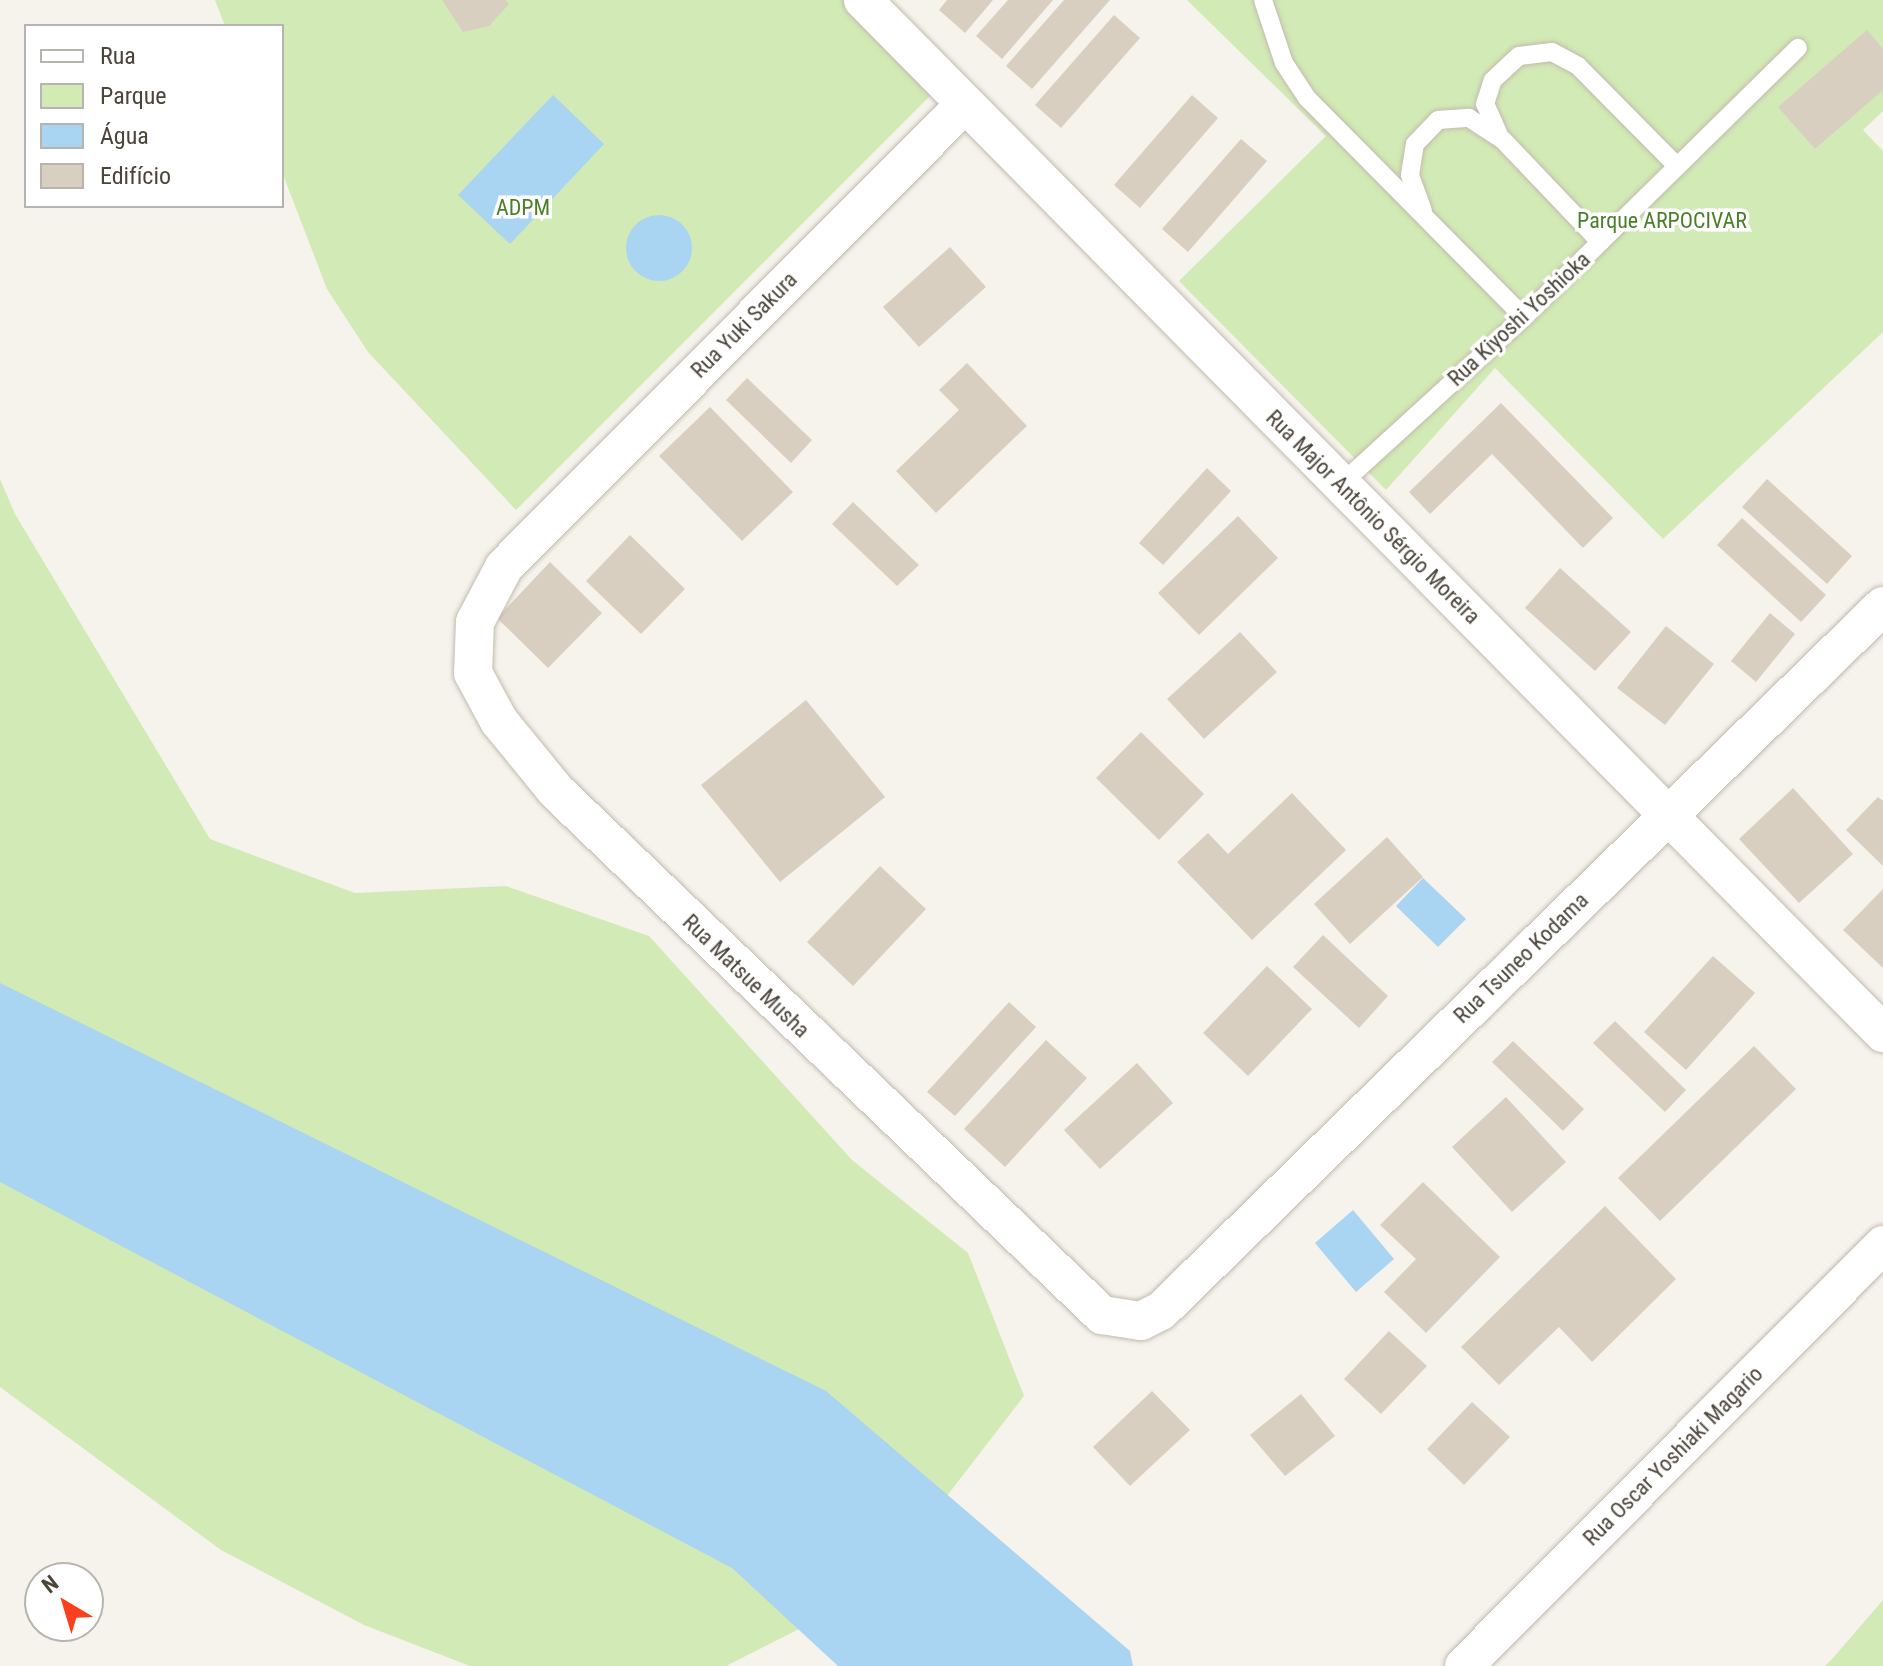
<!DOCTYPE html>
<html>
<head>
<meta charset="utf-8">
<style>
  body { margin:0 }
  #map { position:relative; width:1883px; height:1666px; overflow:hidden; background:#f6f3ec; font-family:"Roboto Condensed",sans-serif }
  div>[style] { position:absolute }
  .green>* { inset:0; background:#d2eab5 }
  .water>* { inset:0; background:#a9d4f2 }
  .round { border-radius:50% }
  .building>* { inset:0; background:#d8cfc1 }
  .roads { filter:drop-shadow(0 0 2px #c2bbae) drop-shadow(0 0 2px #c2bbae) }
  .service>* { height:18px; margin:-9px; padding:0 9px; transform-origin:9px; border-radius:9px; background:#fff }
  .minor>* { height:38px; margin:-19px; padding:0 19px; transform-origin:19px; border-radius:19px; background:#fff }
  span { translate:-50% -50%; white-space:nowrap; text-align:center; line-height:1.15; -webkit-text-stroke:7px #fff; paint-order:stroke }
  .park-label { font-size:22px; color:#4a7f2a }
  .street-label { font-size:22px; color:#4b4439 }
  .legend { position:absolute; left:24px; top:24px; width:260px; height:184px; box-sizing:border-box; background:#fff; border:2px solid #b7b4b0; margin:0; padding:10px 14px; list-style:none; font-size:24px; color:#4b4439 }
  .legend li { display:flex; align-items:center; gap:16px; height:40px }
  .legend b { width:40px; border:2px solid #b7b4b0 }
  .north { position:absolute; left:24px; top:1562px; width:80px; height:80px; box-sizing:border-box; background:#fff; border:2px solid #b7b4b0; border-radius:50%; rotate:322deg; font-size:22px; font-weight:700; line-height:32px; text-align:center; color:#4b4439 }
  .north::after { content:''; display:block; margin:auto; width:28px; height:36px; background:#fc3f1d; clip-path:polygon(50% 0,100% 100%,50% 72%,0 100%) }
</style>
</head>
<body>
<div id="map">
  <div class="green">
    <div style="clip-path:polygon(215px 0,844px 0,934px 92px,516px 510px,368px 352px,327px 289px,282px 172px,282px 26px,225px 26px)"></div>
    <div style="clip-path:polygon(1187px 0,1883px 0,1883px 111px,1863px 130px,1883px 151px,1883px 332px,1663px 539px,1495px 368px,1386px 490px,1179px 281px,1326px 136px)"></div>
    <div style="clip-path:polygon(0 479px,15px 514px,210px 839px,355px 893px,506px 886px,649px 936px,852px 1160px,968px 1253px,1024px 1396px,933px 1514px,819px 1619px,726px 1666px,470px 1666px,364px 1625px,221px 1550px,0 1387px)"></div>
    <div style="clip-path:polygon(1883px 1600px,1883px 1666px,1825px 1666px,1833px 1658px)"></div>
  </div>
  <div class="water">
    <div style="clip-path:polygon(553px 95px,604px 144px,510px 244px,458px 195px)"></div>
    <div class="round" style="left:626px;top:215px;width:66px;height:66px"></div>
    <div style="clip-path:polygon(1423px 878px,1466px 919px,1438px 947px,1396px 906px)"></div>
    <div style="clip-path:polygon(0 983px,826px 1391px,1130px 1651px,1133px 1666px,838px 1666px,732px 1568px,0 1182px)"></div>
    <div style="clip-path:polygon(1353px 1210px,1394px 1259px,1356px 1292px,1315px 1243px)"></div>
  </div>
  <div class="building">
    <div style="clip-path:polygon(442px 0,506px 0,509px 4px,489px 26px,463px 32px)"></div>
    <div style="clip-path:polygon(947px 0,993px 0,965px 33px,939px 10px)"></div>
    <div style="clip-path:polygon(1008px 0,1053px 0,1002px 59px,976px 36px)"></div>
    <div style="clip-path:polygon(1064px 0,1110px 0,1032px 89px,1006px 66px)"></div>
    <div style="clip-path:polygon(1114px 15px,1140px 38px,1061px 128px,1035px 105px)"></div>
    <div style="clip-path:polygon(1867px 30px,1883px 49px,1883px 90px,1815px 149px,1778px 107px)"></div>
    <div style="clip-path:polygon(1192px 95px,1218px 118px,1140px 208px,1114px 185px)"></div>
    <div style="clip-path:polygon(1241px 139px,1267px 161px,1188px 252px,1162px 229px)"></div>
    <div style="clip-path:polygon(950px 247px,986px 287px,919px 347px,883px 307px)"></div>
    <div style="clip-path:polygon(967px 363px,1027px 426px,936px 513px,896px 471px,959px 410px,939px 390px)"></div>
    <div style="clip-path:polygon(747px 378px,812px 440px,791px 463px,726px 400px)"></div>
    <div style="clip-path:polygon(1501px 403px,1613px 518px,1583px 548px,1492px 454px,1430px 514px,1409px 492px)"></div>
    <div style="clip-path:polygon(710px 407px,793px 492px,742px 541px,659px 456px)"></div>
    <div style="clip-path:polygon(1207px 468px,1231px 491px,1163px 565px,1139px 543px)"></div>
    <div style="clip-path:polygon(1767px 479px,1852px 556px,1827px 584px,1742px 507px)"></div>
    <div style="clip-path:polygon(853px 502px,919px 565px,897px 586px,832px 524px)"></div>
    <div style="clip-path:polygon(1238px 516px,1278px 558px,1199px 635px,1158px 593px)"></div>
    <div style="clip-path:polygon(1742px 518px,1826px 595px,1801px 622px,1717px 545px)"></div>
    <div style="clip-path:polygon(630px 535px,685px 589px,641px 634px,586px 581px)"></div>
    <div style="clip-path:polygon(550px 562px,602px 613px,548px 668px,497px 618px)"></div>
    <div style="clip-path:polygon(1560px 568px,1631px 632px,1595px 671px,1525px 608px)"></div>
    <div style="clip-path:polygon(1770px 613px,1795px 634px,1756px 682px,1731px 661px)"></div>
    <div style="clip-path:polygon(1666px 626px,1714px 664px,1665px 725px,1617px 688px)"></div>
    <div style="clip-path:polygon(1240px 632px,1277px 672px,1204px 739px,1167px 699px)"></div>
    <div style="clip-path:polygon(806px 700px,885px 797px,780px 882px,701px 785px)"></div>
    <div style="clip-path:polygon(1141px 732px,1204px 794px,1159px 840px,1096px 778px)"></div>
    <div style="clip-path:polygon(1793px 788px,1853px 854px,1799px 903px,1739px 839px)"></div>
    <div style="clip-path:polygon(1292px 793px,1346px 850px,1252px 940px,1177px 862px,1208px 833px,1228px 854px)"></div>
    <div style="clip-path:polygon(1878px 797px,1883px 801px,1883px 866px,1846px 830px)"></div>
    <div style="clip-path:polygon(1387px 837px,1423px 877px,1350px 944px,1314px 904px)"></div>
    <div style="clip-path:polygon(880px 866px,926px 909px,853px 986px,807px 942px)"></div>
    <div style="clip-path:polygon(1883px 889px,1883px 968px,1843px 930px)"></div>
    <div style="clip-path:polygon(1323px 935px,1388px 996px,1359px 1028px,1293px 967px)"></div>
    <div style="clip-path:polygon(1713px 956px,1755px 993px,1686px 1070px,1644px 1032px)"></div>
    <div style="clip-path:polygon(1267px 966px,1312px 1009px,1248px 1076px,1203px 1033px)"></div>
    <div style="clip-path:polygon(1009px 1002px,1036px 1027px,955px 1116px,927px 1092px)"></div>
    <div style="clip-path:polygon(1615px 1021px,1686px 1090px,1665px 1112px,1593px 1043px)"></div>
    <div style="clip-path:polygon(1046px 1040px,1087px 1078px,1005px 1167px,964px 1129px)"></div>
    <div style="clip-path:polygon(1513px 1041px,1584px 1109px,1563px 1131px,1492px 1062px)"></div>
    <div style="clip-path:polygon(1754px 1046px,1796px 1089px,1660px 1221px,1618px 1178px)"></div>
    <div style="clip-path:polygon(1137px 1063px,1173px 1103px,1100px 1169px,1064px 1130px)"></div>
    <div style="clip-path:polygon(1506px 1097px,1566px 1162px,1512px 1212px,1452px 1147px)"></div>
    <div style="clip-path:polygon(1423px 1182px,1500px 1257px,1426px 1333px,1384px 1292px,1416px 1259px,1380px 1225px)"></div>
    <div style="clip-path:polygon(1605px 1206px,1676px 1279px,1592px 1362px,1559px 1327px,1499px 1385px,1461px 1347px)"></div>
    <div style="clip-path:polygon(1389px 1331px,1427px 1366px,1381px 1414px,1344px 1379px)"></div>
    <div style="clip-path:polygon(1152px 1391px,1190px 1430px,1130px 1486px,1093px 1447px)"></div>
    <div style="clip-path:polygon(1301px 1394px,1335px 1436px,1285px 1476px,1250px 1435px)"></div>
    <div style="clip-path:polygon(1472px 1402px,1510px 1437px,1464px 1485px,1427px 1449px)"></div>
  </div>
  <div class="roads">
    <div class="service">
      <div style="left:1263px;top:0;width:66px;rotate:71.6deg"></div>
      <div style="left:1284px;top:63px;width:42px;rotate:56.7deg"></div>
      <div style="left:1307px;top:98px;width:308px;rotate:45.3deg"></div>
      <div style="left:1499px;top:135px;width:34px;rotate:-114deg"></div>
      <div style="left:1485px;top:104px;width:25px;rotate:-72deg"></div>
      <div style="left:1493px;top:80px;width:35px;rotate:-43deg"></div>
      <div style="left:1519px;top:56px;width:33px;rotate:-7deg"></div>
      <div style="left:1552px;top:52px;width:30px;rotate:28deg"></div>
      <div style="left:1578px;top:66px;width:141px;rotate:45.3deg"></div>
      <div style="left:1423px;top:211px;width:38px;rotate:-110deg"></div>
      <div style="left:1410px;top:175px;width:31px;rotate:-81deg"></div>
      <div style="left:1415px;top:144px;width:33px;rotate:-46deg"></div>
      <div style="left:1438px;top:120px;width:31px;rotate:-4deg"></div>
      <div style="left:1469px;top:118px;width:40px;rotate:32.9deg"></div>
      <div style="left:1503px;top:140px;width:141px;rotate:46.4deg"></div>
      <div style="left:1340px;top:485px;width:249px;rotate:-42.4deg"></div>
      <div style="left:1524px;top:317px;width:384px;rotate:-44.5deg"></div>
    </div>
    <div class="minor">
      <div style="left:863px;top:0;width:1452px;rotate:45.36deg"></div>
      <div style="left:965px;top:104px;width:653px;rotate:134.88deg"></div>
      <div style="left:504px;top:567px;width:62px;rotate:117.8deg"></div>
      <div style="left:475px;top:622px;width:51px;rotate:92.2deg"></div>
      <div style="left:473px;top:673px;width:55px;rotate:61.6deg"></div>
      <div style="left:499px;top:721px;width:90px;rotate:50.8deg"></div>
      <div style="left:556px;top:791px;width:757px;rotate:43.82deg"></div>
      <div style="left:1102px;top:1315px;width:39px;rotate:9deg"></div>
      <div style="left:1141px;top:1321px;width:22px;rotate:-27deg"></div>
      <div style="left:1161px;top:1311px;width:1009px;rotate:-44.32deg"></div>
      <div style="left:1464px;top:1666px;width:594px;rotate:-45.14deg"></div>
    </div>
  </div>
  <div class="park-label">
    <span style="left:523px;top:208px">ADPM</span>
    <span style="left:1662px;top:221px">Parque ARPOCIVAR</span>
  </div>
  <div class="street-label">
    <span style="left:1519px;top:319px;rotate:-43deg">Rua Kiyoshi Yoshioka</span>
    <span style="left:744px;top:325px;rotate:-45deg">Rua Yuki Sakura</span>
    <span style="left:1373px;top:517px;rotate:45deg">Rua Major Antônio Sérgio Moreira</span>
    <span style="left:1521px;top:958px;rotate:-44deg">Rua Tsuneo Kodama</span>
    <span style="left:746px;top:976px;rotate:44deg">Rua Matsue Musha</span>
    <span style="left:1673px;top:1456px;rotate:-45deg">Rua Oscar Yoshiaki Magario</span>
  </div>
  <ul class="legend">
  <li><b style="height:10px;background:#fff"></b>Rua</li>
  <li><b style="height:22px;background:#d2eab5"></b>Parque</li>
  <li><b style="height:22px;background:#a9d4f2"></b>Água</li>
  <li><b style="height:22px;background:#d8cfc1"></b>Edifício</li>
  </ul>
  <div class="north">N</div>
</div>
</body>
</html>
